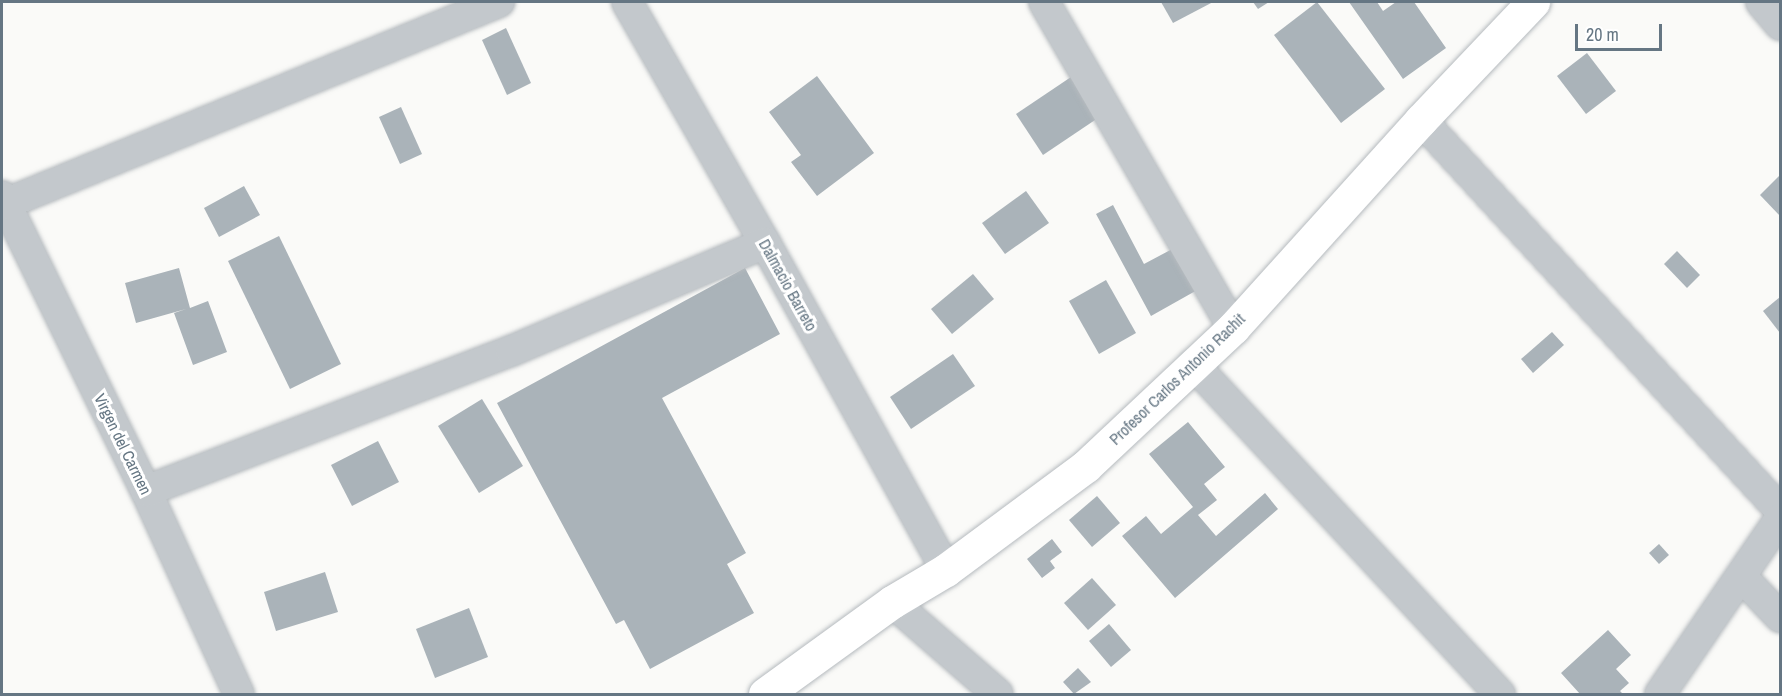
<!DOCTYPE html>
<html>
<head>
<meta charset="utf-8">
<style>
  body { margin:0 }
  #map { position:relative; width:1782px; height:696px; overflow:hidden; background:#fafaf8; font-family:"Archivo Narrow",sans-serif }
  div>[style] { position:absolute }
  .building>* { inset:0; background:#aab3b9 }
  .roads { filter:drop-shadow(0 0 2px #b5babe) drop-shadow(0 0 2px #b5babe) }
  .minor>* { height:30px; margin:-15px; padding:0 15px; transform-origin:15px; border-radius:15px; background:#c3c8cc }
  .major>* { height:33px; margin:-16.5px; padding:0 16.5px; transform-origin:16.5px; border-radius:16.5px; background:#fff }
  span { translate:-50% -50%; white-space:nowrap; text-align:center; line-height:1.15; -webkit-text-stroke:6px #fff; paint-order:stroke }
  .street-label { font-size:16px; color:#657683 }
  .frame { position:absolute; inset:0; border:3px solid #657683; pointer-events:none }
  .scale { position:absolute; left:1575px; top:24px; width:87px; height:27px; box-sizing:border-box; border:3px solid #657683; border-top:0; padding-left:8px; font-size:18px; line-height:21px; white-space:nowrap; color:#657683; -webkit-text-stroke:4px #fff; paint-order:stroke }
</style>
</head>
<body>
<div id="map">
  <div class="building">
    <div style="clip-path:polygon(1161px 2px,1213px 2px,1173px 23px)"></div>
    <div style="clip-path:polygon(1253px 2px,1269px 2px,1258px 9px)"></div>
    <div style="clip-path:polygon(1317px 2px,1385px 89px,1341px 123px,1274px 35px)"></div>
    <div style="clip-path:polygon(1349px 2px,1377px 2px,1383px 11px,1396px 2px,1414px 2px,1446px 48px,1403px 79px)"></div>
    <div style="clip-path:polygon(506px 28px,531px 83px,507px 95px,482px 40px)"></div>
    <div style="clip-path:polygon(1587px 53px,1616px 91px,1586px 114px,1557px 76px)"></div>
    <div style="clip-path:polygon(817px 76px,874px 153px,817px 196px,791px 162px,801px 155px,769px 112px)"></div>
    <div style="clip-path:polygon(1071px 77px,1098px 118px,1043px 155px,1016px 114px)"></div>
    <div style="clip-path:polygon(401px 107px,422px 154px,400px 164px,379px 117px)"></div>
    <div style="clip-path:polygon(1780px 175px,1780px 216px,1760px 195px)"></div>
    <div style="clip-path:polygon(244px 186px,260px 215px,219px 237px,204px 208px)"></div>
    <div style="clip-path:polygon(1026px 191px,1049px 223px,1005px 254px,982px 223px)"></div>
    <div style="clip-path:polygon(1113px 205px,1144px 264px,1176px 247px,1199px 289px,1151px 316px,1096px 214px)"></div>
    <div style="clip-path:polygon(279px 236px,341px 364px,290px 389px,228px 261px)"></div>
    <div style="clip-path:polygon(1677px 251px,1700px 275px,1687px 288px,1664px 264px)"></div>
    <div style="clip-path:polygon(179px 268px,190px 308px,208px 301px,227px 352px,193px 365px,174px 313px,186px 309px,136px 323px,125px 283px)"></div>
    <div style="clip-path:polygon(745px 268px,780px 334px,662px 398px,746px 553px,727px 564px,754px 613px,650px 669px,624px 620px,616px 624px,497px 403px)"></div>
    <div style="clip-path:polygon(973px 274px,994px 299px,952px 334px,931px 309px)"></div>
    <div style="clip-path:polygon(1106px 280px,1136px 333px,1099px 354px,1069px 301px)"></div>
    <div style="clip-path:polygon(1780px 297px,1780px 333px,1763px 311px)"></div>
    <div style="clip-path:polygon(1552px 332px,1564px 345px,1533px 373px,1521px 359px)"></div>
    <div style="clip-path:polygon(953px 354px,975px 386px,911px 429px,890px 397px)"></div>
    <div style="clip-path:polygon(482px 399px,523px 466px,479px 493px,438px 426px)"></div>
    <div style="clip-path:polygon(1188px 422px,1225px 467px,1204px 484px,1217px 500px,1198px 515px,1216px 536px,1265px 493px,1278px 509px,1175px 598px,1122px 536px,1146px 516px,1161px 534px,1193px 507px,1149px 454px)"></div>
    <div style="clip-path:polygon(378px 441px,399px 482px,352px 506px,331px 465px)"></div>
    <div style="clip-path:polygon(1097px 496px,1120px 523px,1092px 547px,1069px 520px)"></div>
    <div style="clip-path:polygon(1052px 539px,1062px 552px,1050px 561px,1055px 568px,1042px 578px,1027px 559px)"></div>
    <div style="clip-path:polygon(1659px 544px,1669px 555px,1659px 564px,1649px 553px)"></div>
    <div style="clip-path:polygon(325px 572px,338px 612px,276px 631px,264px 592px)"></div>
    <div style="clip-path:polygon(1092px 578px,1116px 605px,1088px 630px,1064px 603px)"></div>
    <div style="clip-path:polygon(469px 608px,488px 657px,435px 678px,416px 629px)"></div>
    <div style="clip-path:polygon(1109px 624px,1131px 650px,1111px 667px,1089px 641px)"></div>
    <div style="clip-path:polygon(1608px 630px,1631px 655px,1616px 669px,1629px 683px,1620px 691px,1623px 694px,1580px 694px,1561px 673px)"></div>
    <div style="clip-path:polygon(1078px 668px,1091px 682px,1074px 694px,1063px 682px)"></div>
  </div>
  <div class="roads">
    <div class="minor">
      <div style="left:627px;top:2px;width:278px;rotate:60.2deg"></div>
      <div style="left:765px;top:243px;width:374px;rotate:61deg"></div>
      <div style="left:1044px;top:2px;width:377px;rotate:59.9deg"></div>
      <div style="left:1761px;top:2px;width:30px;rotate:50deg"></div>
      <div style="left:1421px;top:120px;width:530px;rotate:47.37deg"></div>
      <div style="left:2px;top:196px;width:328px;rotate:64deg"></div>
      <div style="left:146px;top:491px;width:223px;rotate:65.4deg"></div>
      <div style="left:5px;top:204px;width:534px;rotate:-22.24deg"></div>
      <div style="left:1193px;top:364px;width:451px;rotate:47.1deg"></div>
      <div style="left:146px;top:491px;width:391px;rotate:-21deg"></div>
      <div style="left:511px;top:351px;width:276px;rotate:-23deg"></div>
      <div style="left:1741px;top:576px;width:57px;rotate:46.4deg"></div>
      <div style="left:892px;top:602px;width:140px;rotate:41deg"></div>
      <div style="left:1660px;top:694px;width:212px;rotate:-55.6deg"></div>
    </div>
    <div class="major">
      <div style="left:765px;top:694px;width:157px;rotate:-35.9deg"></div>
      <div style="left:892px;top:602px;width:63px;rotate:-30.7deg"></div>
      <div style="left:946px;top:570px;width:174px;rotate:-36.6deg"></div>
      <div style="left:1086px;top:466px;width:202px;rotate:-43.2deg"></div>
      <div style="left:1233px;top:328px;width:280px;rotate:-47.9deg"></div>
      <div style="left:1421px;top:120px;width:163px;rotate:-46.5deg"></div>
    </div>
  </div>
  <div class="street-label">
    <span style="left:788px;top:285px;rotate:61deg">Dalmacio Barreto</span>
    <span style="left:1177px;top:379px;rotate:-44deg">Profesor Carlos Antonio Rachit</span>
    <span style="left:123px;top:444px;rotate:64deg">Virgen del Carmen</span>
  </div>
  <div class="frame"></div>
  <div class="scale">20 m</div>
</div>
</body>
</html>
